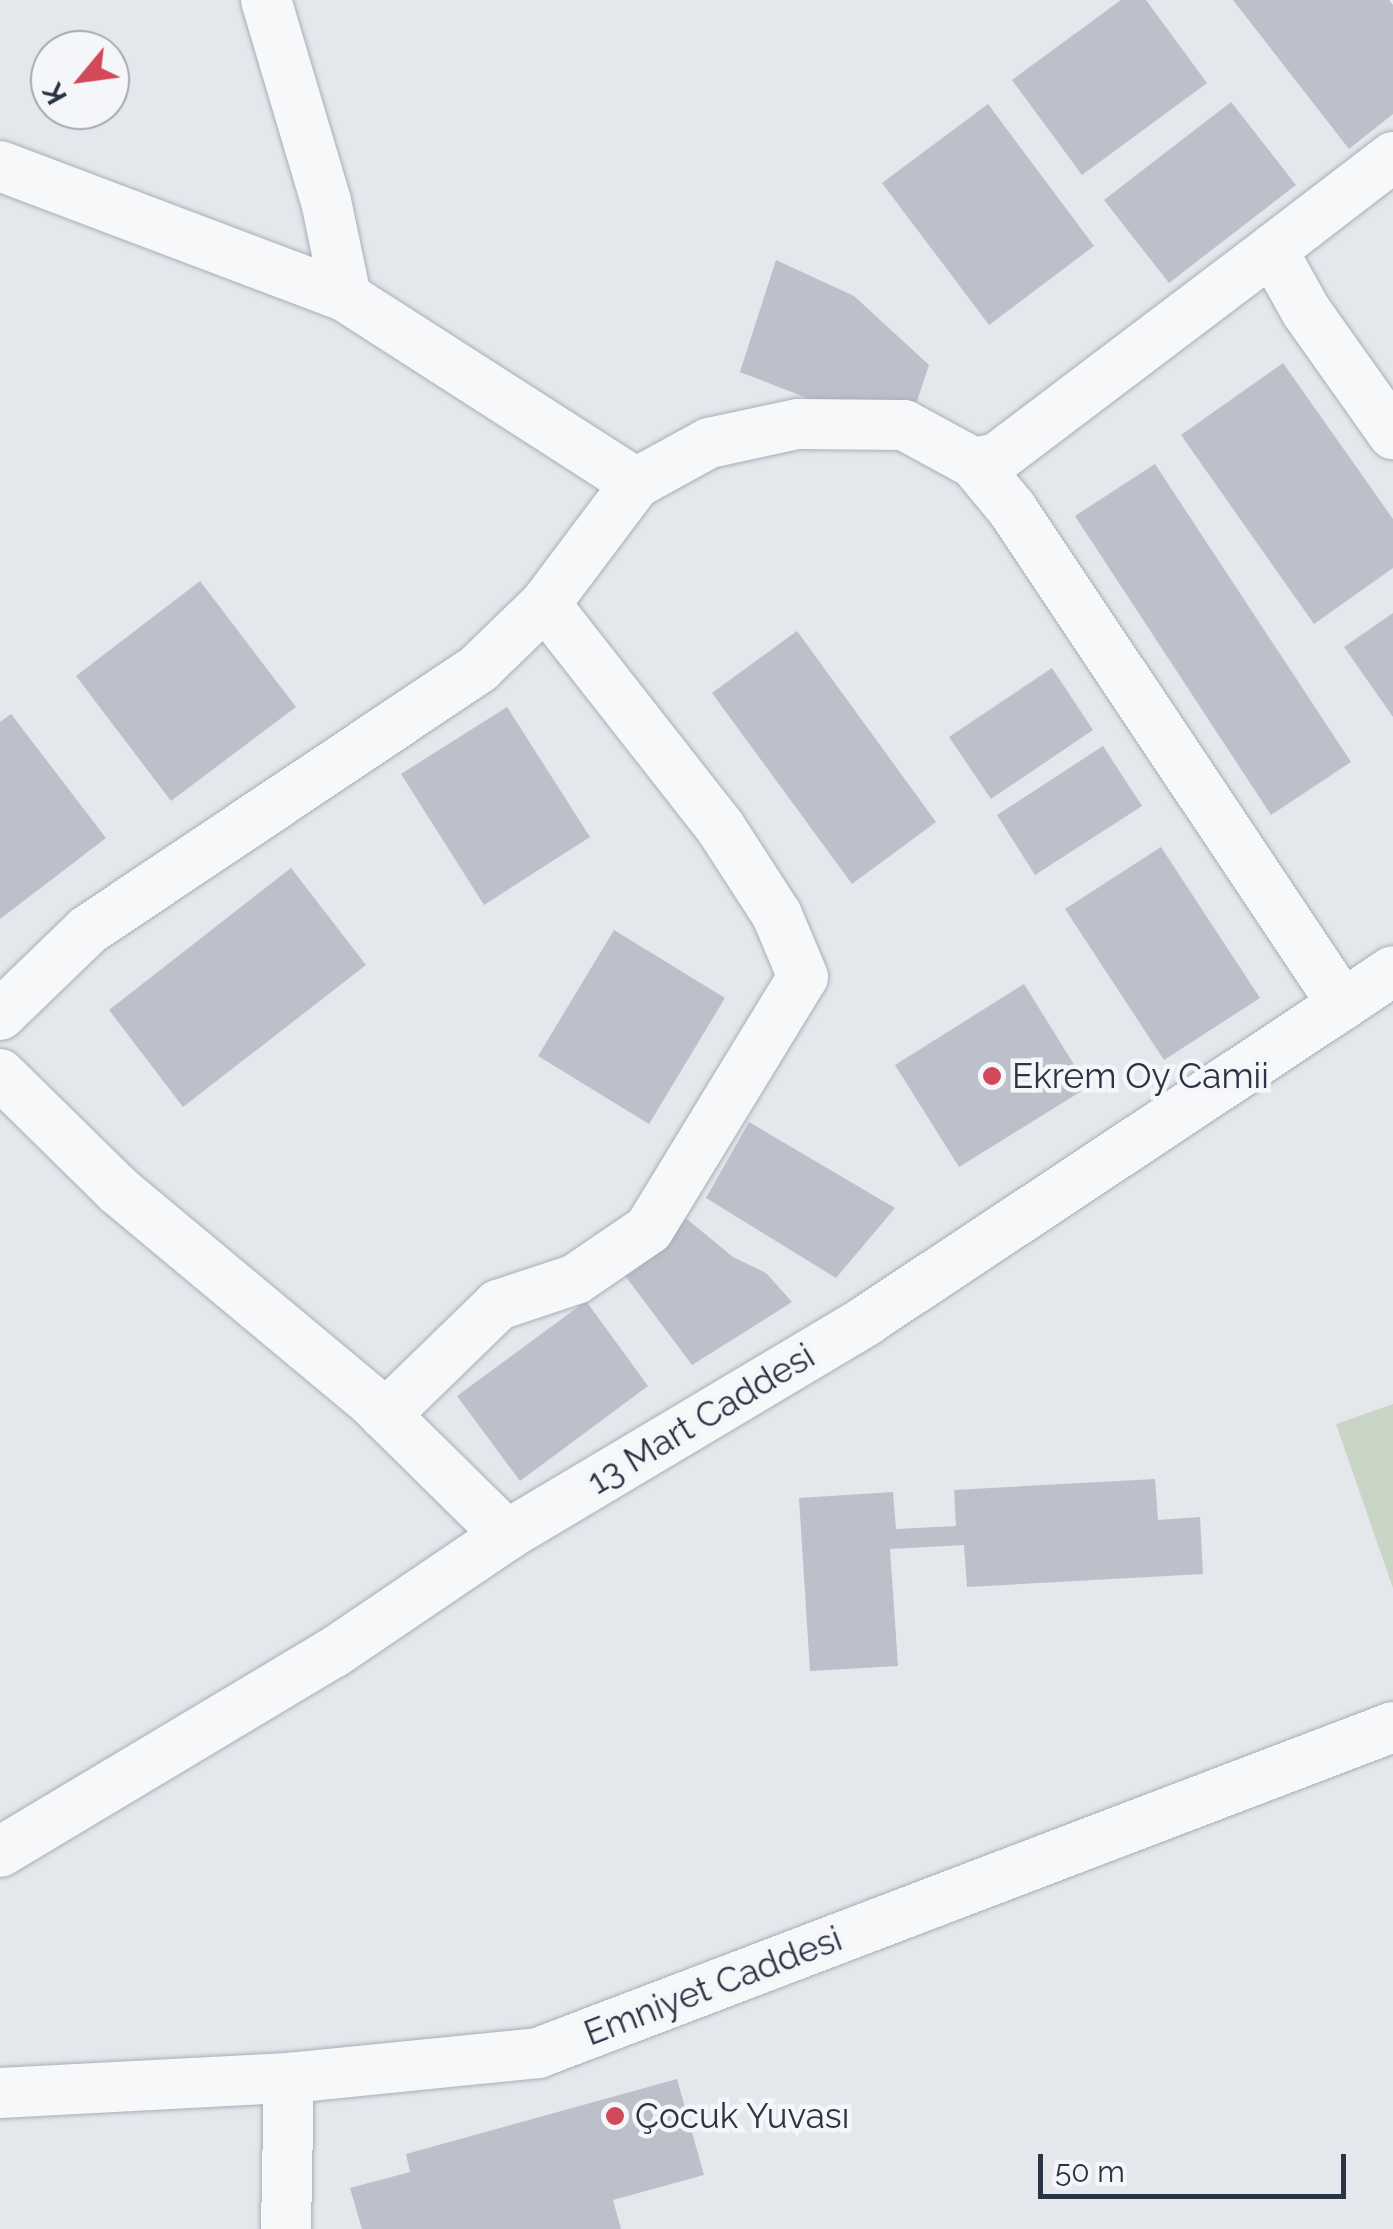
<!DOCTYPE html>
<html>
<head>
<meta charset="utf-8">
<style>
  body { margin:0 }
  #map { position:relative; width:1393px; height:2229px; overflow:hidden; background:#e4e7ec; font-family:Raleway,sans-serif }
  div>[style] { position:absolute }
  .green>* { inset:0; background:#c9d6c5 }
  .building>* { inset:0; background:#bbc0ca }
  .roads { filter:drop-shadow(0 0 2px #a9aeb7) drop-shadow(0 0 2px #a9aeb7) }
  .minor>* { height:50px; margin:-25px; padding:0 25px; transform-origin:25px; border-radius:25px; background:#f7f8fa }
  .dots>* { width:28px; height:28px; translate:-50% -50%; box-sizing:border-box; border:5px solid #f4f6f9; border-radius:50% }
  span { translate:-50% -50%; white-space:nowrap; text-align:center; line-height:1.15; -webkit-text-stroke:9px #f4f6f9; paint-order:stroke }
  .poi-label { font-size:35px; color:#2b3445 }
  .left { translate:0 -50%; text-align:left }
  .street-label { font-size:35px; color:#2b3445 }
  .north { position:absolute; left:30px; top:30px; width:100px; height:100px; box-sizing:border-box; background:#f4f6f9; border:2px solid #a4a8b1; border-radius:50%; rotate:241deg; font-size:28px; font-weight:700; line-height:40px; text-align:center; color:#2b3445 }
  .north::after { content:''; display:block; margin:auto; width:35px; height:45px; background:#d1495b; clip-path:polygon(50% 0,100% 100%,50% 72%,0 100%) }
  .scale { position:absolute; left:1038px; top:2154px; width:308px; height:45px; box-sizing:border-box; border:5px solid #2b3445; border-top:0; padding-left:12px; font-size:30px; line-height:35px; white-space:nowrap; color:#2b3445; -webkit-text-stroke:8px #f4f6f9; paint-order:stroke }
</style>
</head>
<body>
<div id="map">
  <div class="green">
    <div style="clip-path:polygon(1393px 1404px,1393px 1588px,1336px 1424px)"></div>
  </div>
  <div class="building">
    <div style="clip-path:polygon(1121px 0,1146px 0,1207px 83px,1082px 175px,1012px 80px)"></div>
    <div style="clip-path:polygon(1233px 0,1389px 0,1393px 5px,1393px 114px,1349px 149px)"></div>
    <div style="clip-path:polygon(1231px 102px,1296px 185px,1169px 283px,1104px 200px)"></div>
    <div style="clip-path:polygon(988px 104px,1094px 246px,989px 325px,882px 183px)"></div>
    <div style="clip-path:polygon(776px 260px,854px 296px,929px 365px,917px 401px,820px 403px,740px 372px)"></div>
    <div style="clip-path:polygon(1283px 363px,1393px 519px,1393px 568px,1314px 624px,1181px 435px)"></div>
    <div style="clip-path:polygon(1155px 464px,1351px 762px,1271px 815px,1075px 516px)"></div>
    <div style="clip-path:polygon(200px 581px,296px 707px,171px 801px,76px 676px)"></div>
    <div style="clip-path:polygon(1393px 613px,1393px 717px,1344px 647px)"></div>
    <div style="clip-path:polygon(797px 631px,936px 822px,852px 884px,712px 693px)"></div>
    <div style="clip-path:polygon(1052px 668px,1093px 730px,991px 799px,949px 737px)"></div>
    <div style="clip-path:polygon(507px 707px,590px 837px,484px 905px,401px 774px)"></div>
    <div style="clip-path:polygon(11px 714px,106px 838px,0 919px,0 722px)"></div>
    <div style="clip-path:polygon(1103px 746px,1142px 806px,1035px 875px,997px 815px)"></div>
    <div style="clip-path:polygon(1161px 847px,1260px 998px,1164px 1060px,1065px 909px)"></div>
    <div style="clip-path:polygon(291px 868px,366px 965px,183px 1107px,109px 1010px)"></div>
    <div style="clip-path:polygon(614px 930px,725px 998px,649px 1124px,538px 1056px)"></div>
    <div style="clip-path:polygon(1024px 984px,1088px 1087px,959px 1167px,895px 1065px)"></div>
    <div style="clip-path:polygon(749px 1122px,895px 1208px,836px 1278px,706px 1198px)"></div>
    <div style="clip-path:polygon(682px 1215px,733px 1257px,766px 1273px,792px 1302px,692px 1365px,623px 1273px)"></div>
    <div style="clip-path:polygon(586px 1301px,648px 1386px,520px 1481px,457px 1396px)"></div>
    <div style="clip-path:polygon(1155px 1479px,1158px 1520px,1200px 1517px,1203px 1574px,967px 1587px,964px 1545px,890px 1549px,898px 1666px,810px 1671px,799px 1498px,893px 1492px,896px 1529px,956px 1526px,954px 1490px)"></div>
    <div style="clip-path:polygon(677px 2079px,704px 2175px,613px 2200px,621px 2229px,362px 2229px,350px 2188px,410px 2172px,406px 2154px)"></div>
  </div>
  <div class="roads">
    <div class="minor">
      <div style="left:266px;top:0;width:210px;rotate:73.4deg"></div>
      <div style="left:326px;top:201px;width:98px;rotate:78.2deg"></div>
      <div style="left:346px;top:297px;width:345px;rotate:32.7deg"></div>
      <div style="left:1393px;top:157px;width:153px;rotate:142.5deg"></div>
      <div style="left:1272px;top:250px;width:70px;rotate:60.9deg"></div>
      <div style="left:1306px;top:311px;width:151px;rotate:54.7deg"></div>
      <div style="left:0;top:166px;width:370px;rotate:20.7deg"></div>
      <div style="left:974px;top:463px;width:60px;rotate:50.4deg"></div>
      <div style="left:1012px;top:509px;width:596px;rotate:56.28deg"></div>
      <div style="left:0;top:1015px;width:122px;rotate:-44deg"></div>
      <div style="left:88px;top:930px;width:471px;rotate:-33.8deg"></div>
      <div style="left:479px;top:668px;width:92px;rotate:-44.1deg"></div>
      <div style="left:545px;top:604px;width:151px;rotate:-53.1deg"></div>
      <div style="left:636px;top:483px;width:83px;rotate:-28.7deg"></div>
      <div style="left:709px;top:443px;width:91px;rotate:-12.1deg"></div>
      <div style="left:798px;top:424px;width:106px;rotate:0.5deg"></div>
      <div style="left:904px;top:425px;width:80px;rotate:28.5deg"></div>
      <div style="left:974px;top:463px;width:24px;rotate:-12deg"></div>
      <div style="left:997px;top:458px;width:345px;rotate:-37.1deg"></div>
      <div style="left:0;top:1074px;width:167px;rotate:44.5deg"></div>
      <div style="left:119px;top:1191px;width:329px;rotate:39.8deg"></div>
      <div style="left:372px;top:1402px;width:190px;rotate:44.6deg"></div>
      <div style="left:385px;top:1415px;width:158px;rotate:-44.2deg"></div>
      <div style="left:498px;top:1305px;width:82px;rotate:-18.4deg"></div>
      <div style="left:576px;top:1279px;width:88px;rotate:-34.4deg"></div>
      <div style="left:649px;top:1229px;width:295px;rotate:-58.6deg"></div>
      <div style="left:803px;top:977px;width:67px;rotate:-112.8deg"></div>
      <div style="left:777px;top:915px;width:105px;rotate:-122.9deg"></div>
      <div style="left:720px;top:827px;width:283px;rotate:-128.1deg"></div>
      <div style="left:0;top:1852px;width:388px;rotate:-30.9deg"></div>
      <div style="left:333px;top:1653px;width:210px;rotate:-34.1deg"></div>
      <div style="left:507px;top:1535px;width:419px;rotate:-30.8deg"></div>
      <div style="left:867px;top:1320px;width:631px;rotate:-33.56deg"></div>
      <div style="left:0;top:2093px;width:289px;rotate:-3deg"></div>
      <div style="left:289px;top:2078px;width:250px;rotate:-5.7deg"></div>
      <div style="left:538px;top:2053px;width:915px;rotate:-20.87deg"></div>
      <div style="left:286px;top:2229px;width:151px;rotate:-88.9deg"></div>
    </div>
  </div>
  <div class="dots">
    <div style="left:992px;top:1076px;background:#d1495b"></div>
    <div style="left:615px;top:2116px;background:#d1495b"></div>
  </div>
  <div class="poi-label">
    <span class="left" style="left:1012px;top:1076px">Ekrem Oy Camii</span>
    <span class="left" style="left:635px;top:2116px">Çocuk Yuvası</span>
  </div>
  <div class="street-label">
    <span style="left:701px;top:1419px;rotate:-31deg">13 Mart Caddesi</span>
    <span style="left:713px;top:1986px;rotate:-21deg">Emniyet Caddesi</span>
  </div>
  <div class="north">K</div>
  <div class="scale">50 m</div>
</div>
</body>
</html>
